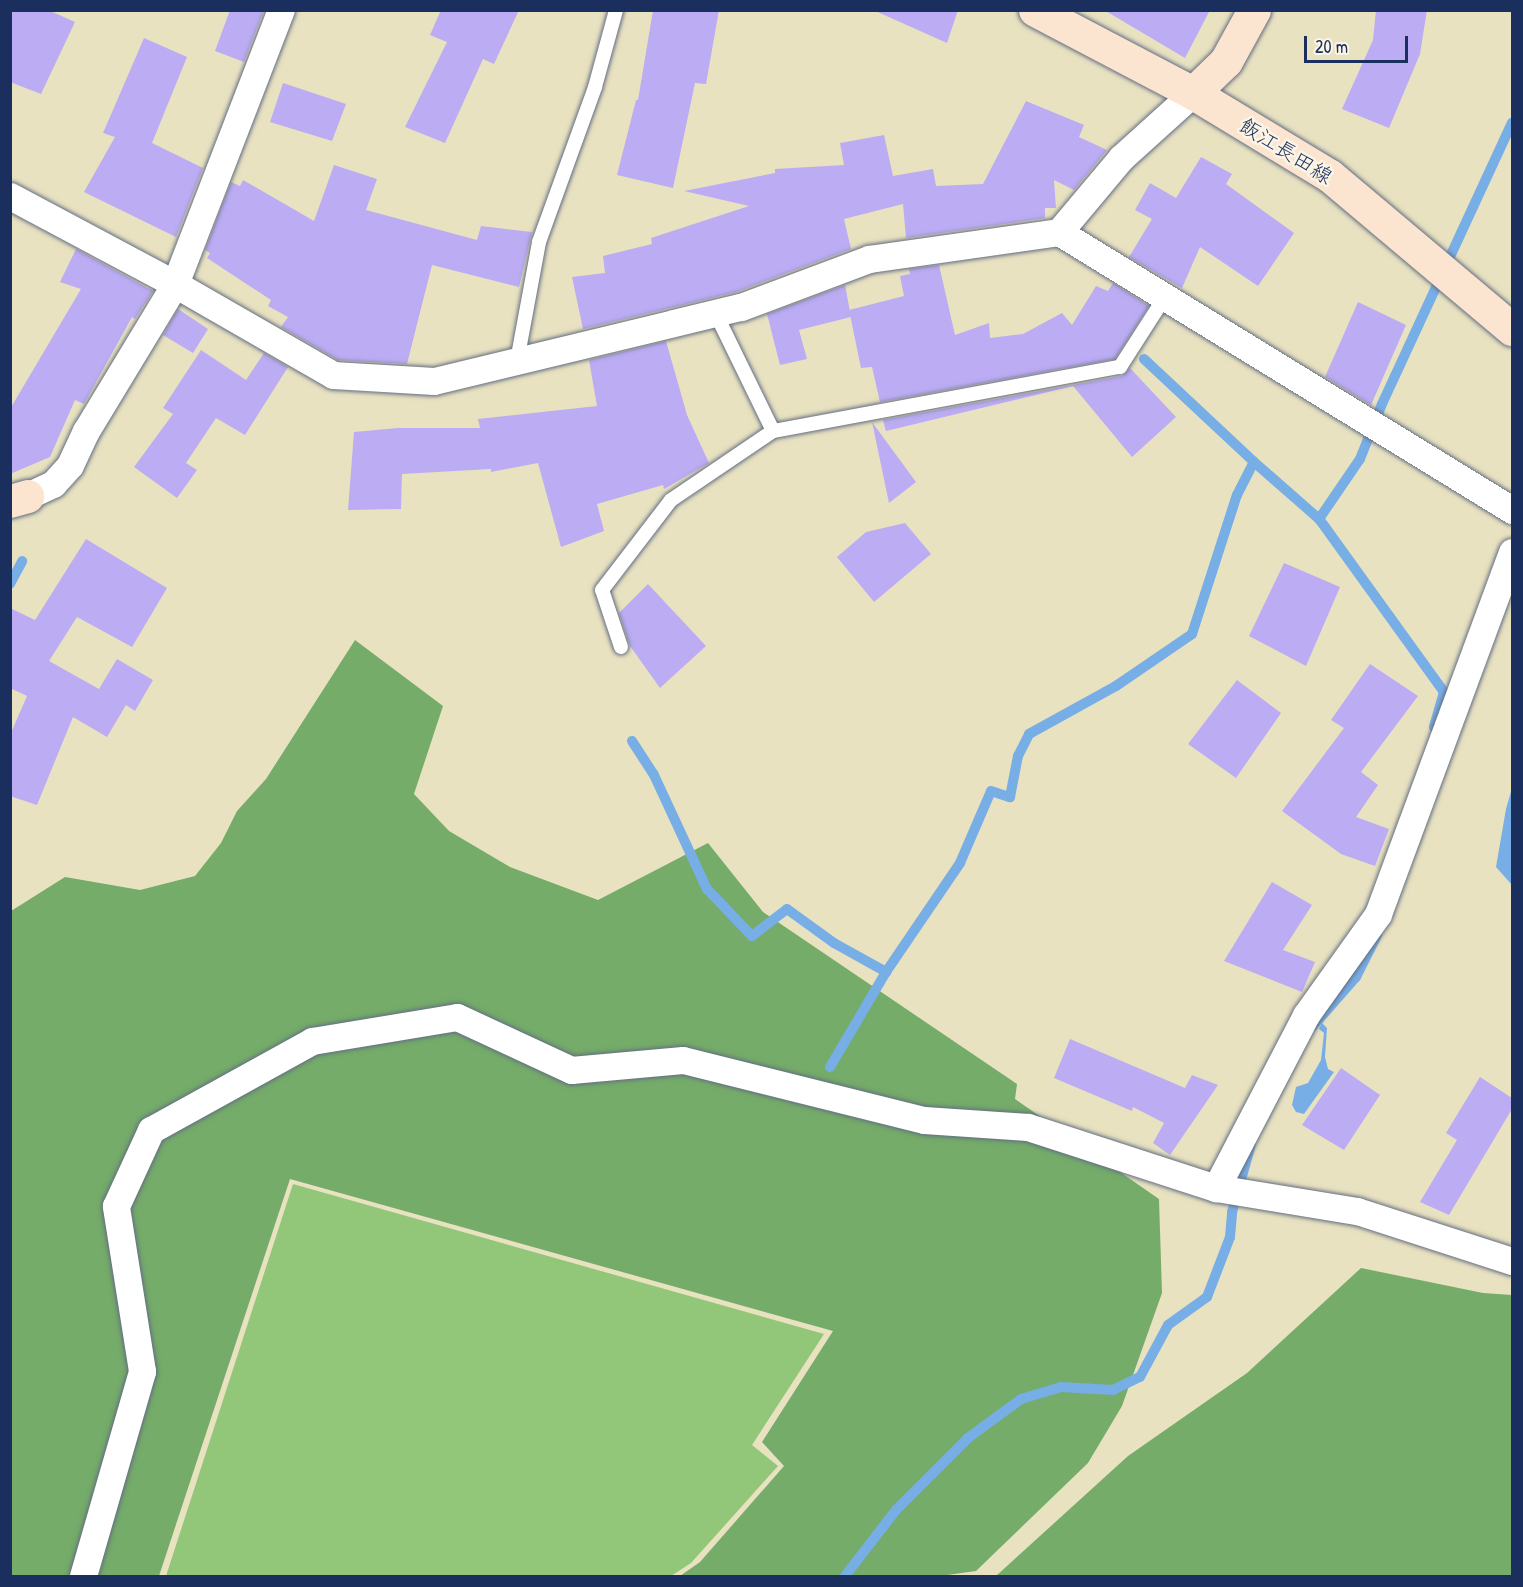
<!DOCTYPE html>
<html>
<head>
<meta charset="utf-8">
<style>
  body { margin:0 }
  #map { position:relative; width:1523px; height:1587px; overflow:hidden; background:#e9e2c1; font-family:"Patrick Hand","Klee One",sans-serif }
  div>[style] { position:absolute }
  .green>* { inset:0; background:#92c779 }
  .forest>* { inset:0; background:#75ac69 }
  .water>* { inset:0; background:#77aee6 }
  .stream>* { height:10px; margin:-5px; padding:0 5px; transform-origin:5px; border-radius:5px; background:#77aee6 }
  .building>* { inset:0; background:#bcacf3 }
  .roads { filter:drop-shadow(0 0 2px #636e81) drop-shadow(0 0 2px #636e81) }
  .lane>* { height:14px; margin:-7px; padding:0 7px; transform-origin:7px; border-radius:7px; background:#fff }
  .street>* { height:27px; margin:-13.5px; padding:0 13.5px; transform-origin:13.5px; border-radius:13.5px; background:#fff }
  .secondary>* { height:33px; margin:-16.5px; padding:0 16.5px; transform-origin:16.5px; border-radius:16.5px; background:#fce5d0 }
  span { translate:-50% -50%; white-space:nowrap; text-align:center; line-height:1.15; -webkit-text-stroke:5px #fcf5e5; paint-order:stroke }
  .street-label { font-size:21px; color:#1b2f5e }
  .frame { position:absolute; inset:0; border:12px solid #1b2f5e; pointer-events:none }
  .scale { position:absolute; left:1304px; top:36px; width:104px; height:27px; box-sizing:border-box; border:3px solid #1b2f5e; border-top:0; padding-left:8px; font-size:18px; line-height:21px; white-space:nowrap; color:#1b2f5e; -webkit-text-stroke:4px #fcf5e5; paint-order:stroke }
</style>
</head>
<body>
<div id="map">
  <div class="green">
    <div style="clip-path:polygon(293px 1184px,824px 1334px,752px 1445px,778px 1466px,691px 1563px,671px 1576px,166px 1576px)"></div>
  </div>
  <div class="forest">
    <div style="clip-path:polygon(355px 640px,443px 706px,414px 794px,449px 831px,510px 867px,598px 900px,708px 843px,763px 912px,1017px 1084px,1015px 1099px,1159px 1199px,1162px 1293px,1122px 1406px,1088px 1463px,976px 1571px,940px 1576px,680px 1576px,700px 1562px,784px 1466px,762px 1442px,833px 1331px,290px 1179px,159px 1576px,11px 1576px,11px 911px,65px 877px,140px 890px,195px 876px,221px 843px,237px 811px,266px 779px)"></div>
    <div style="clip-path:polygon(1361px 1268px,1483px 1293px,1512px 1295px,1512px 1576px,996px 1576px,1128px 1456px,1247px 1373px)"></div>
  </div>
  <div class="water">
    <div style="clip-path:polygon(1512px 788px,1512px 885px,1496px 867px,1506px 809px)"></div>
    <div style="clip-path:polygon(1322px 1023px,1327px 1028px,1325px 1057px,1328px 1069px,1334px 1072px,1304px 1114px,1296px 1112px,1292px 1105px,1296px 1087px,1308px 1083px,1321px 1060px,1324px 1033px,1319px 1029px)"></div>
  </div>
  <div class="stream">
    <div style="left:1144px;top:359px;width:151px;rotate:43.1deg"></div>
    <div style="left:10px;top:584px;width:26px;rotate:-62deg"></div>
    <div style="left:1434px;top:727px;width:36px;rotate:-74deg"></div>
    <div style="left:1444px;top:692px;width:213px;rotate:-125.8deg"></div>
    <div style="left:1319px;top:519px;width:73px;rotate:-55.7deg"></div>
    <div style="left:1360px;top:459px;width:59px;rotate:-68.2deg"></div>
    <div style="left:1382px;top:404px;width:310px;rotate:-65.2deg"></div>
    <div style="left:632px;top:741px;width:40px;rotate:57.1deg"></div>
    <div style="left:654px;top:775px;width:126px;rotate:65.1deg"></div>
    <div style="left:707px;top:889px;width:65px;rotate:46.2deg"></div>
    <div style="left:752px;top:936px;width:44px;rotate:-37.6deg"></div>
    <div style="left:787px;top:909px;width:58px;rotate:35.9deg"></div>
    <div style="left:834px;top:943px;width:60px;rotate:29.1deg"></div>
    <div style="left:1312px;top:1027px;width:67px;rotate:-48.7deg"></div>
    <div style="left:1356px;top:977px;width:47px;rotate:-63.4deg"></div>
    <div style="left:830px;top:1067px;width:110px;rotate:-59.5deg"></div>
    <div style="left:886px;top:972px;width:132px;rotate:-55.8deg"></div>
    <div style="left:960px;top:863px;width:78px;rotate:-66.7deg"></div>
    <div style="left:991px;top:791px;width:20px;rotate:18deg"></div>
    <div style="left:1010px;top:797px;width:42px;rotate:-79deg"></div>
    <div style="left:1018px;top:756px;width:25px;rotate:-63deg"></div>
    <div style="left:1029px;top:734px;width:99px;rotate:-28.9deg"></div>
    <div style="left:1116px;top:686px;width:92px;rotate:-34.4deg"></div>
    <div style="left:1192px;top:634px;width:146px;rotate:-72.1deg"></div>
    <div style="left:1237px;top:495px;width:37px;rotate:-63deg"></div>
    <div style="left:1254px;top:462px;width:86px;rotate:41.2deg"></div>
    <div style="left:845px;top:1576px;width:83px;rotate:-52.3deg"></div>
    <div style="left:896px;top:1510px;width:102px;rotate:-45deg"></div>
    <div style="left:968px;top:1438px;width:66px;rotate:-36.3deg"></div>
    <div style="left:1021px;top:1399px;width:42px;rotate:-16.7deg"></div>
    <div style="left:1061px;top:1387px;width:52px;rotate:3.3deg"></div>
    <div style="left:1113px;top:1390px;width:30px;rotate:-26deg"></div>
    <div style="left:1140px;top:1377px;width:59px;rotate:-61.7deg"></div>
    <div style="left:1168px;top:1325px;width:48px;rotate:-35.7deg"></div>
    <div style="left:1207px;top:1297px;width:64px;rotate:-69deg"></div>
    <div style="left:1230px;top:1237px;width:25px;rotate:-85deg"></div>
    <div style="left:1232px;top:1212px;width:71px;rotate:-74.4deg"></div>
  </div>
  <div class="building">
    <div style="clip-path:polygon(10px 10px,48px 10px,75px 22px,41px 94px,10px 82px)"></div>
    <div style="clip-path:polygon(230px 10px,264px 10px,244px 62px,215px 51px)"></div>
    <div style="clip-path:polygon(441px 10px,519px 10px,494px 64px,483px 59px,445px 143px,405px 127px,447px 42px,430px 35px)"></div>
    <div style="clip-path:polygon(653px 10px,719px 10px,706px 84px,695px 83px,673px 188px,617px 175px,636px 100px,638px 100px)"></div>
    <div style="clip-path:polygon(873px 10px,958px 10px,947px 43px)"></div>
    <div style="clip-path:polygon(1104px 10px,1210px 10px,1185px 58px)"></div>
    <div style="clip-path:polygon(1376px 10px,1427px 10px,1420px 54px,1389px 128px,1342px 109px,1373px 40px)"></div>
    <div style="clip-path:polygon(144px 38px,187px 57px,152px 143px,203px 168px,176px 237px,84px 192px,115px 137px,103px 133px)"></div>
    <div style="clip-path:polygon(283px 83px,346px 104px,332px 141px,270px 122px)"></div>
    <div style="clip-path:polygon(1026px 101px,1084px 125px,1079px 137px,1107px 150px,1074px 190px,1054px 180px,1056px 208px,1045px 208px,1045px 218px,906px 238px,903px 204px,844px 219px,851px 249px,736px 292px,583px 329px,572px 277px,605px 273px,603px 256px,652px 244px,651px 238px,749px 206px,684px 191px,775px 173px,775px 169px,844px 165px,840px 143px,884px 135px,893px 176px,933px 169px,936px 186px,983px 184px)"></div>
    <div style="clip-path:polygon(1201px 157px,1232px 174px,1226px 184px,1294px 233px,1258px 286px,1200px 247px,1182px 288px,1129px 257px,1152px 219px,1135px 210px,1150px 183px,1176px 198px)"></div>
    <div style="clip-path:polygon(334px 165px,377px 179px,366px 210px,477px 240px,481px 226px,532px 232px,519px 287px,432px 265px,407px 364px,338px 360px,281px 327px,288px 317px,268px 306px,271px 300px,207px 258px,210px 253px,205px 250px,231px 182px,240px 186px,243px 180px,314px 221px)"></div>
    <div style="clip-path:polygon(76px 249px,153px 291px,135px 319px,132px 317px,84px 404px,75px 400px,50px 457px,10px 474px,10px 409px,81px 289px,60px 282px)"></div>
    <div style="clip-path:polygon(939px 265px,955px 335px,989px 323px,990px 338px,1023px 334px,1062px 313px,1072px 325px,1096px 286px,1108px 291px,1113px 283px,1149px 306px,1115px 359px,880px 402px,872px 367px,861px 368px,849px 310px,904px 296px,900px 276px,910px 274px,909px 269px)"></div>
    <div style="clip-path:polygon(845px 285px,851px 317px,799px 330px,807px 359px,780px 365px,767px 314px)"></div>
    <div style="clip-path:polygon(1358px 302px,1406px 325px,1371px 405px,1325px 377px)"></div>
    <div style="clip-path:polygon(178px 309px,208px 329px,193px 353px,163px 335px)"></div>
    <div style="clip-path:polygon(666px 341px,687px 415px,709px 463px,664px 489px,663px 485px,597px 504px,604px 531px,561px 547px,538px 463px,491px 472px,491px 469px,402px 474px,401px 509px,348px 510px,354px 432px,398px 428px,480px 428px,478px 419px,597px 406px,589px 360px)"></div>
    <div style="clip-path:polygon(201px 350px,246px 380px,264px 353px,288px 367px,245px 435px,216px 418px,186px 463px,197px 470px,177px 498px,134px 467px,173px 414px,163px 408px)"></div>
    <div style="clip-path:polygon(1130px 368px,1176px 417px,1132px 457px,1073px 386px,886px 431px,883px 420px,1122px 376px)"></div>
    <div style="clip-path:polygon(872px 422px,916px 482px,889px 503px)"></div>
    <div style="clip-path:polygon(905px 523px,931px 554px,874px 602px,837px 557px,866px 532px)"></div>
    <div style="clip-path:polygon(86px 539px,167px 588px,132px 647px,77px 617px,49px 661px,99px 689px,117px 659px,153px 680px,135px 711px,126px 705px,107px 737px,73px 717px,37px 805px,10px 796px,10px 735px,27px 696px,10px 688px,10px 608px,35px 620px)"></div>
    <div style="clip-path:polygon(1284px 563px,1340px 587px,1306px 666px,1249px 636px)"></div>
    <div style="clip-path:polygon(648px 584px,706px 646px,660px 688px,630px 646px,619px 613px)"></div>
    <div style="clip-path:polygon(1370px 664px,1418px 696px,1361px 772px,1378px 785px,1356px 817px,1389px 829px,1375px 866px,1341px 854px,1282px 811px,1344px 728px,1331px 720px)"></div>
    <div style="clip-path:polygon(1237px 680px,1281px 713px,1236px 778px,1188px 744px)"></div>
    <div style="clip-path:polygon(1272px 882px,1312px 905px,1283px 950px,1315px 962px,1302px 992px,1224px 961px)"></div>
    <div style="clip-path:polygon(1070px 1039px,1185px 1088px,1192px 1075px,1218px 1085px,1170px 1155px,1153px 1143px,1164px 1123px,1133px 1107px,1132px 1111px,1054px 1078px)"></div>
    <div style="clip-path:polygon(1341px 1068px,1380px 1095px,1344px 1150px,1302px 1125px)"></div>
    <div style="clip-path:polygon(1480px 1077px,1512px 1098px,1512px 1109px,1449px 1215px,1420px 1202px,1457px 1140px,1446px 1133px)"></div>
  </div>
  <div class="roads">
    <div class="lane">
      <div style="left:716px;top:314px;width:130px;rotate:64deg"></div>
      <div style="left:773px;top:431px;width:353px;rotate:-10.5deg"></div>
      <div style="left:1120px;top:367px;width:83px;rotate:-57.3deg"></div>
      <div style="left:517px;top:361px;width:121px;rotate:-79.5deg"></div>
      <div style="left:539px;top:242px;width:165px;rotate:-70.1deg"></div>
      <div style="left:595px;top:87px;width:80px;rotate:-74.7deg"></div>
      <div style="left:621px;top:647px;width:60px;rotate:-108.4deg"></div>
      <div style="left:602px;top:590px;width:113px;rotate:-52.5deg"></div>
      <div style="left:671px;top:500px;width:123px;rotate:-34.1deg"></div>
    </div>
    <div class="street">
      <div style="left:10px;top:196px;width:187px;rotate:28.1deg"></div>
      <div style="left:175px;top:284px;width:182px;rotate:29.9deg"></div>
      <div style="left:333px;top:375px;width:101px;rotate:3.4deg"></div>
      <div style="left:434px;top:381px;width:316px;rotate:-13.6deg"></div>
      <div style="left:741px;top:307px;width:137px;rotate:-20.6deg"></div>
      <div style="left:869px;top:259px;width:192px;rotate:-8.1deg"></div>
      <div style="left:1059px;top:232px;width:532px;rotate:31.54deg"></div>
      <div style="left:1059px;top:232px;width:97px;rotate:-50deg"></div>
      <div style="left:1121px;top:158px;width:97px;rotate:-42.1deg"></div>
      <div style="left:27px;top:496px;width:29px;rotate:-25deg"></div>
      <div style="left:53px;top:484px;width:25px;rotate:-48deg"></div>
      <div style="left:70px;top:465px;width:38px;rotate:-65deg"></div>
      <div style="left:86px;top:431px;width:172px;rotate:-58.8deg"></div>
      <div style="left:175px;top:284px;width:294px;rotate:-68.9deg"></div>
      <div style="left:1216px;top:1188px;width:195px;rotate:-62.5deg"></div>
      <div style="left:1306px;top:1015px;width:124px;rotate:-54.5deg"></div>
      <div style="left:1378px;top:914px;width:386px;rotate:-69.7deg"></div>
      <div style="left:83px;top:1576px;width:213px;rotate:-73.9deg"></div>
      <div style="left:142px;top:1371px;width:167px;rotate:-99deg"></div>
      <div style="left:116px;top:1206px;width:84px;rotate:-65.3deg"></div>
      <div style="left:151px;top:1130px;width:184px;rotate:-28.9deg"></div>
      <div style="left:312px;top:1041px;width:147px;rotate:-9.4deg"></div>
      <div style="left:457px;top:1017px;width:126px;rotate:24.9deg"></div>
      <div style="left:571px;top:1070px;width:112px;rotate:-5.1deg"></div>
      <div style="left:683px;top:1060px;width:248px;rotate:14deg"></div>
      <div style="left:924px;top:1120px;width:104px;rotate:3.9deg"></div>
      <div style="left:1028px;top:1127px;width:198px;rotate:18deg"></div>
      <div style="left:1216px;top:1188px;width:143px;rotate:9.3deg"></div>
      <div style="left:1357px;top:1211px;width:163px;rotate:17.9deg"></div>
    </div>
    <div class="secondary">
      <div style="left:1035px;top:10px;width:178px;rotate:27.7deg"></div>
      <div style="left:1193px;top:93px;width:160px;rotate:31.2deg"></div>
      <div style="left:1330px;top:176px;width:238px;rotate:40.1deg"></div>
      <div style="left:1193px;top:93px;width:46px;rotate:-44.1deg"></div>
      <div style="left:1226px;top:61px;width:58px;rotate:-61.2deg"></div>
      <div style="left:10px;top:501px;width:18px;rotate:-16deg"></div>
    </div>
  </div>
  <div class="street-label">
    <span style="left:1286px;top:151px;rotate:32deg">飯江長田線</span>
  </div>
  <div class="frame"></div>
  <div class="scale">20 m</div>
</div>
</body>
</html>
